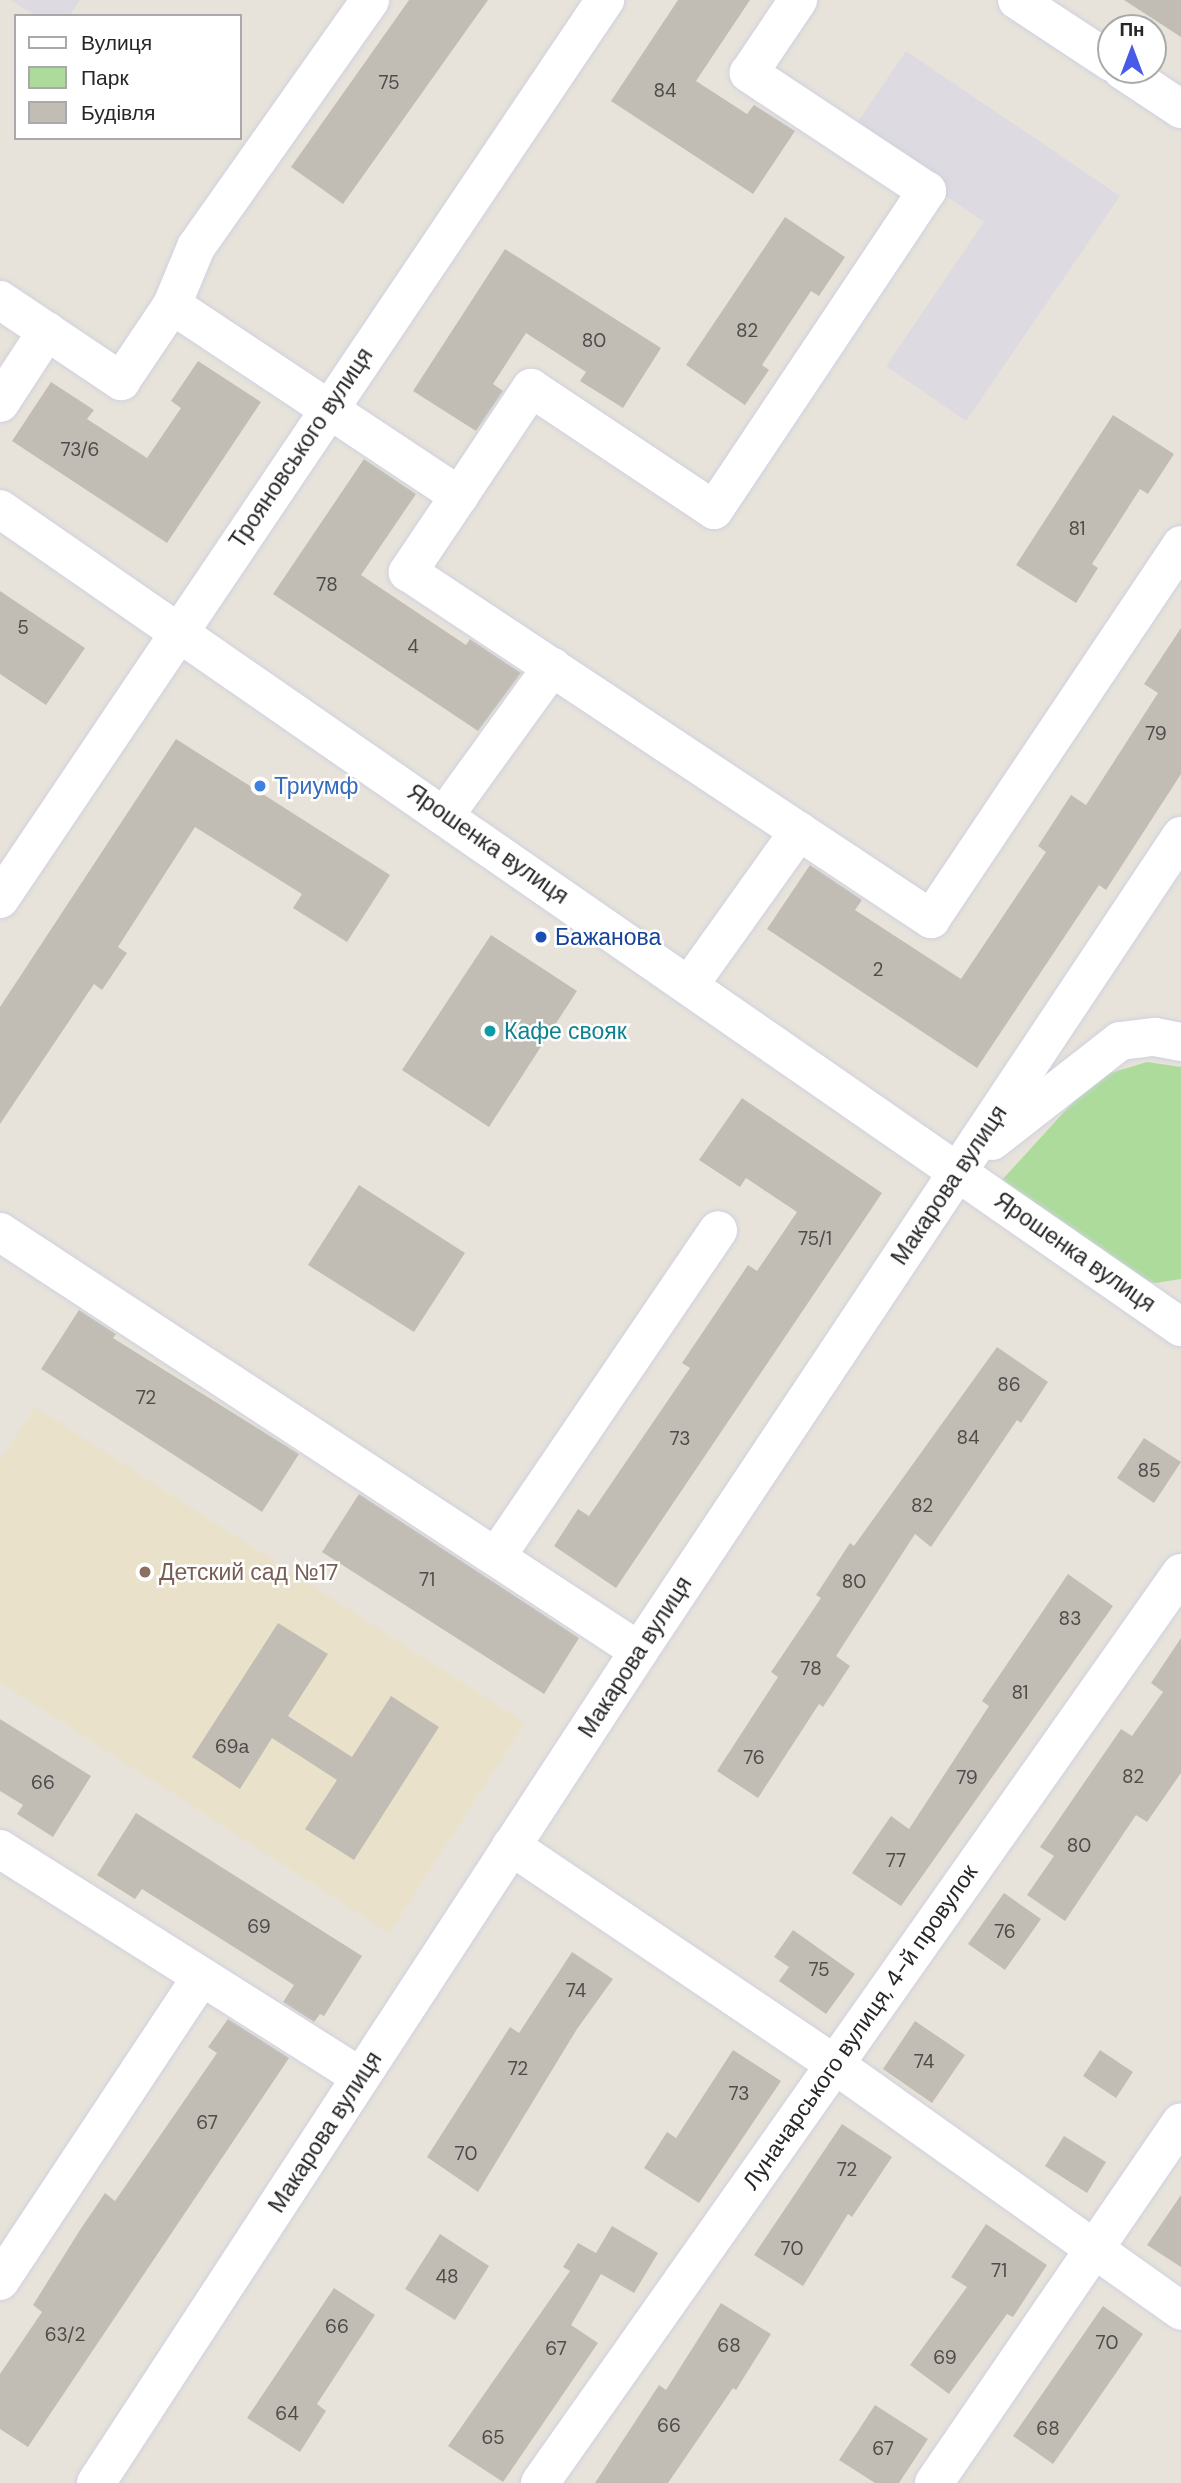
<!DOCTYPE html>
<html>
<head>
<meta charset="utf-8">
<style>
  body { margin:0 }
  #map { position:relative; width:1181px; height:2483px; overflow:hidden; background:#e8e3da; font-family:"DM Sans",sans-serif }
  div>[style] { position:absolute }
  .industrial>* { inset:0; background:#dddae1 }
  .education>* { inset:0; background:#e9e1ca }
  .green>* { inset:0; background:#acdb9b }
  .building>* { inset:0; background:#c1bdb5 }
  .roads { filter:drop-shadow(0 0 2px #cfd1df) drop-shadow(0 0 2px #cfd1df) }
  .minor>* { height:38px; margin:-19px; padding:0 19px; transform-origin:19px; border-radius:19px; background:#fff }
  .dots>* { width:19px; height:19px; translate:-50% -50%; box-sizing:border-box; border:4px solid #fff; border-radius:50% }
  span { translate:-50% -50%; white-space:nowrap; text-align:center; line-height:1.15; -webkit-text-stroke:5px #fff; paint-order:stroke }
  .number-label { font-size:19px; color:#4e4c4a }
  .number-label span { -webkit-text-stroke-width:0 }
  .street-label { font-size:23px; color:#272727 }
  .shop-label { font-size:23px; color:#366cbe }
  .left { translate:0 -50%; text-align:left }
  .transit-label { font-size:23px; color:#164399 }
  .culture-label { font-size:23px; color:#0d838f }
  .education-label { font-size:23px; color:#785e54 }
  .legend { position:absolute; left:14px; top:14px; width:228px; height:126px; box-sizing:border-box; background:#fff; border:2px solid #a9a9a9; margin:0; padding:9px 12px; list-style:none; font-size:21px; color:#272727 }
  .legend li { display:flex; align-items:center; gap:14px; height:35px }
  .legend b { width:35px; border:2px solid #a9a9a9 }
  .north { position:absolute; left:1097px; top:14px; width:70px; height:70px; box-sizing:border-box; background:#fff; border:2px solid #a9a9a9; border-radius:50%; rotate:0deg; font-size:19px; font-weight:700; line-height:28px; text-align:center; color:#272727 }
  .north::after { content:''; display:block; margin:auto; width:24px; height:32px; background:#475be8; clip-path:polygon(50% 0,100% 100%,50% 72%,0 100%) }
</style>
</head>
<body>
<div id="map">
  <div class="industrial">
    <div style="clip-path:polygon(11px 0,80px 0,69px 16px,35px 16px)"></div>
    <div style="clip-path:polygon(906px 51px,1120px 196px,966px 421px,886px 366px,984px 222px,851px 132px)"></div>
  </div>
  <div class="education">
    <div style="clip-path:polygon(35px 1407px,525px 1723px,389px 1933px,0 1682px,0 1461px)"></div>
  </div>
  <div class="green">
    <div style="clip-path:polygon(1147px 1062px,1181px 1067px,1181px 1279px,1156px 1283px,1135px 1279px,1002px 1180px,1084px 1090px,1104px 1075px)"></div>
  </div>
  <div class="building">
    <div style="clip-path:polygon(409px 0,488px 0,343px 204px,291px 167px)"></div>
    <div style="clip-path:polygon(678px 0,750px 0,696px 81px,747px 114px,754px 105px,795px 131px,753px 194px,611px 101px)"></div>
    <div style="clip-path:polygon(1124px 0,1181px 0,1181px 37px)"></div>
    <div style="clip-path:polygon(785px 217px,845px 257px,819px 296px,811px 291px,762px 365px,769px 370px,745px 405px,686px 365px)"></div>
    <div style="clip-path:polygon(505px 249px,661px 348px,623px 408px,580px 381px,586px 372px,526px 333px,493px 384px,503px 391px,476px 431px,413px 391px)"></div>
    <div style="clip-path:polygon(198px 361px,261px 402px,167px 543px,12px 441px,51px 382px,94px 410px,87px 419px,147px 458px,181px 408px,171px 401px)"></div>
    <div style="clip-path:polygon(1113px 415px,1174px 454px,1148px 494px,1140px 489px,1092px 564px,1098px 568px,1076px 603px,1016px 565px)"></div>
    <div style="clip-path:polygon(364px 459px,416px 494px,361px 575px,466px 645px,470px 639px,521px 673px,478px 731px,273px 594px)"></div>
    <div style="clip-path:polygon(0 591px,85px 648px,46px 705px,0 674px)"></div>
    <div style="clip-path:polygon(1181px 628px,1181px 774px,1106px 890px,1099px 885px,977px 1068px,767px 929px,810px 865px,862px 900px,855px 910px,961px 979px,1046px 852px,1038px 846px,1071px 795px,1086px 805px,1158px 693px,1144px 684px)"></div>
    <div style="clip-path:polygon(176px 739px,390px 875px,347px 942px,293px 908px,302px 894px,195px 827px,118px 947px,127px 953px,102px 990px,94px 984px,0 1124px,0 1007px)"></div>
    <div style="clip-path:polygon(491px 935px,577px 991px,489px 1127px,402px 1070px)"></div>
    <div style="clip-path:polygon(742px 1098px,882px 1193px,616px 1588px,554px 1546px,578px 1509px,589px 1516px,690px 1368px,682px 1363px,748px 1265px,757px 1271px,797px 1212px,746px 1178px,740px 1187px,699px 1160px)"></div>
    <div style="clip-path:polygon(359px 1185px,465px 1253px,414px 1332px,308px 1265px)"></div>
    <div style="clip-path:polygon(79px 1310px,116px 1334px,113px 1338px,299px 1454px,262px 1512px,41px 1369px)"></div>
    <div style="clip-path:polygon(997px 1347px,1048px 1382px,1021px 1423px,1017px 1420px,931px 1547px,915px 1534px,836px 1656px,850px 1666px,823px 1707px,819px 1704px,758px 1798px,717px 1771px,778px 1677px,771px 1672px,821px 1598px,816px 1595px,850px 1543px,854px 1546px)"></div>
    <div style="clip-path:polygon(1144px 1438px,1181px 1462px,1154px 1503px,1117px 1478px)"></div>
    <div style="clip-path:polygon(359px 1494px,579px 1638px,544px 1694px,322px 1552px)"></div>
    <div style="clip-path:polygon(1068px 1574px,1113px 1606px,901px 1906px,852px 1873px,891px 1816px,909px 1829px,989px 1706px,982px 1701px)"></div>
    <div style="clip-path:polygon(278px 1623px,328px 1654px,288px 1716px,352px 1757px,391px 1696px,439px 1727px,354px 1860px,305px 1829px,337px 1780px,272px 1738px,240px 1789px,192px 1757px)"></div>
    <div style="clip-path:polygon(1181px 1638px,1181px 1773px,1147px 1822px,1136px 1815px,1065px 1921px,1027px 1895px,1054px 1856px,1040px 1847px,1121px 1729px,1132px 1736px,1163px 1692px,1151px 1683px)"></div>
    <div style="clip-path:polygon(0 1719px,91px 1776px,53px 1837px,17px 1814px,23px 1805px,0 1791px)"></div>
    <div style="clip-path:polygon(136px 1813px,362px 1956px,324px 2016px,320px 2014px,314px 2022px,283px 2002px,294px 1985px,142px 1889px,135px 1899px,97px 1875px)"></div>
    <div style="clip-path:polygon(1004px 1893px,1041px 1919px,1005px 1970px,968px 1944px)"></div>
    <div style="clip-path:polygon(793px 1930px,855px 1974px,826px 2014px,779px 1981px,789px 1967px,774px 1957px)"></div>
    <div style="clip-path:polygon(572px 1952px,613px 1979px,577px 2029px,478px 2192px,427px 2157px,510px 2027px,519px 2033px)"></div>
    <div style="clip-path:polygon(228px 2019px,289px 2058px,28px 2447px,0 2429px,0 2374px,42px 2312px,33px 2305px,80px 2230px,105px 2193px,115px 2201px,217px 2053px,208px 2047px)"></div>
    <div style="clip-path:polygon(915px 2021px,965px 2055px,932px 2103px,883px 2069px)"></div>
    <div style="clip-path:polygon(733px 2050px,781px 2081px,699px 2203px,644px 2168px,667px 2132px,676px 2138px)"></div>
    <div style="clip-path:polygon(1100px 2050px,1133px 2072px,1116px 2098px,1083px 2076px)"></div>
    <div style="clip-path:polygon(842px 2124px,892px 2157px,852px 2217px,848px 2214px,803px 2286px,754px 2255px)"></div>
    <div style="clip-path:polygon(1064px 2136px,1106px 2162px,1087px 2193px,1045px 2166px)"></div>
    <div style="clip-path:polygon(1181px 2195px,1181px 2267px,1147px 2245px)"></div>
    <div style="clip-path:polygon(986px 2224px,1047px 2265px,1013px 2317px,1007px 2314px,949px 2394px,910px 2365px,967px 2287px,951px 2277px)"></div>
    <div style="clip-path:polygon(612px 2226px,658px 2253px,634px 2293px,601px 2274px,571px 2325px,598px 2343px,503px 2482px,448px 2446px,570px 2271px,563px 2267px,578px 2243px,596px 2253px)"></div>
    <div style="clip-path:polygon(440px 2234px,489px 2266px,455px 2320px,405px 2289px)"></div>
    <div style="clip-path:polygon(334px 2288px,375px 2315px,317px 2404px,326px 2411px,300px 2452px,247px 2418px)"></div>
    <div style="clip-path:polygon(721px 2303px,771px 2334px,736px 2390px,733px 2388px,668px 2483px,595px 2483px,659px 2385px,666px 2390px)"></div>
    <div style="clip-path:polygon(1103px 2306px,1143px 2334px,1053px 2464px,1013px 2436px)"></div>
    <div style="clip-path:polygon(875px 2405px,928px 2439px,899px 2483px,875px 2483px,839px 2460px)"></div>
  </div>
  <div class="roads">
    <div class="minor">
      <div style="left:1017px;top:0;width:113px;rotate:33.4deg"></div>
      <div style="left:1122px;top:70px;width:71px;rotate:33.5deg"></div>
      <div style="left:0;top:300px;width:146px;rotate:33.8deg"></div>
      <div style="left:121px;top:381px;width:92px;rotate:-56.1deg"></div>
      <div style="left:172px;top:305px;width:345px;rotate:33.6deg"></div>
      <div style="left:459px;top:496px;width:92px;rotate:123.9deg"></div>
      <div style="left:408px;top:572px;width:628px;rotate:33.56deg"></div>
      <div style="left:931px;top:919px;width:450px;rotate:-56.2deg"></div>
      <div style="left:172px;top:305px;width:63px;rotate:-67.5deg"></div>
      <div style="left:196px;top:247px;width:302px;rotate:-54.8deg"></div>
      <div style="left:0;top:403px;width:86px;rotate:-56.9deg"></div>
      <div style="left:459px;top:496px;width:130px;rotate:-56.3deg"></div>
      <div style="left:531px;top:388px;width:220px;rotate:33.7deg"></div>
      <div style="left:714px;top:510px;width:384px;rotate:-56.3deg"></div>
      <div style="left:927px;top:191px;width:214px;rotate:-146.5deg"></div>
      <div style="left:749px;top:73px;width:88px;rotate:-56.1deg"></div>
      <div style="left:0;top:509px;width:1437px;rotate:34.71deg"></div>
      <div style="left:445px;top:815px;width:183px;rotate:-54.1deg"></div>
      <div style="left:0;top:899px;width:1084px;rotate:-56.06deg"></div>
      <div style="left:690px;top:984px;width:188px;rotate:-54.5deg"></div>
      <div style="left:992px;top:1141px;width:162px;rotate:-38deg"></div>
      <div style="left:1120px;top:1041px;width:35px;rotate:-7deg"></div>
      <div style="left:1155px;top:1037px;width:26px;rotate:11deg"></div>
      <div style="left:0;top:1232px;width:764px;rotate:33.25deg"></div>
      <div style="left:496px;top:1557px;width:395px;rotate:-55.8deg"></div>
      <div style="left:511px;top:1846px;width:390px;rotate:34deg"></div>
      <div style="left:834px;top:2064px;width:426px;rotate:35.4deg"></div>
      <div style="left:0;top:1849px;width:426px;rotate:32.3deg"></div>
      <div style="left:0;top:2281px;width:364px;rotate:-56.5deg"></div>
      <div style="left:96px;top:2483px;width:994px;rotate:-56.87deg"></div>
      <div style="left:639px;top:1651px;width:979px;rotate:-56.37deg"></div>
      <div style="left:540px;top:2483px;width:1113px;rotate:-54.84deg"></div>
      <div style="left:934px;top:2483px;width:437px;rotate:-55.6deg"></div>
    </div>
  </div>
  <div class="dots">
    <div style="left:260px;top:786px;background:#3f7fe0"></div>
    <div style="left:541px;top:937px;background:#1a4fb4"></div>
    <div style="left:490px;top:1031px;background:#0f9aa8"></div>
    <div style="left:145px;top:1572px;background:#8d6e63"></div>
  </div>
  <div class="number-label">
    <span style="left:389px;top:83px">75</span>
    <span style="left:665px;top:91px">84</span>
    <span style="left:747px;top:331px">82</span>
    <span style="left:594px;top:341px">80</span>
    <span style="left:80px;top:450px">73/6</span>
    <span style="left:1077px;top:529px">81</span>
    <span style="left:327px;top:585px">78</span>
    <span style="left:23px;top:628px">5</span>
    <span style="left:413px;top:647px">4</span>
    <span style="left:1156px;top:734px">79</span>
    <span style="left:878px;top:970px">2</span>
    <span style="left:815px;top:1239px">75/1</span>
    <span style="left:1009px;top:1385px">86</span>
    <span style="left:146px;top:1398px">72</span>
    <span style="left:968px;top:1438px">84</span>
    <span style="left:680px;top:1439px">73</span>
    <span style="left:1149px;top:1471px">85</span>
    <span style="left:922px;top:1506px">82</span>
    <span style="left:427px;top:1580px">71</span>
    <span style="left:854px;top:1582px">80</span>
    <span style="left:1070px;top:1619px">83</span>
    <span style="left:811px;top:1669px">78</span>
    <span style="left:1020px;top:1693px">81</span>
    <span style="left:232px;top:1747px">69а</span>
    <span style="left:754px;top:1758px">76</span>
    <span style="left:1133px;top:1777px">82</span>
    <span style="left:967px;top:1778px">79</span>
    <span style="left:43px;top:1783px">66</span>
    <span style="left:1079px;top:1846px">80</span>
    <span style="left:896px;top:1861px">77</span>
    <span style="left:259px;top:1927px">69</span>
    <span style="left:1005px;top:1932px">76</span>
    <span style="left:819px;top:1970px">75</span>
    <span style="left:576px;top:1991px">74</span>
    <span style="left:924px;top:2062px">74</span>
    <span style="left:518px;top:2069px">72</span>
    <span style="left:739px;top:2094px">73</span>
    <span style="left:207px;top:2123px">67</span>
    <span style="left:466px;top:2154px">70</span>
    <span style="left:847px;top:2170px">72</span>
    <span style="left:792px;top:2249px">70</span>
    <span style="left:999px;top:2271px">71</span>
    <span style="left:447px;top:2277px">48</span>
    <span style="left:337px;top:2327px">66</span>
    <span style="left:65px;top:2335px">63/2</span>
    <span style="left:1107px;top:2343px">70</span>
    <span style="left:729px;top:2346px">68</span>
    <span style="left:556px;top:2349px">67</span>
    <span style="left:945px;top:2358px">69</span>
    <span style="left:287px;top:2414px">64</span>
    <span style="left:669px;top:2426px">66</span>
    <span style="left:1048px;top:2429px">68</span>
    <span style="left:493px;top:2438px">65</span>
    <span style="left:883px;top:2449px">67</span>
  </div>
  <div class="street-label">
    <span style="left:301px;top:448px;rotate:-56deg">Трояновського вулиця</span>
    <span style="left:488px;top:844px;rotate:35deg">Ярошенка вулиця</span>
    <span style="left:949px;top:1185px;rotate:-56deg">Макарова вулиця</span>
    <span style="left:1075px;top:1252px;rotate:35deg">Ярошенка вулиця</span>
    <span style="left:635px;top:1657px;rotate:-57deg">Макарова вулиця</span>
    <span style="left:860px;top:2027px;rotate:-55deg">Луначарського вулиця, 4-й провулок</span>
    <span style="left:325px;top:2132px;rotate:-57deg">Макарова вулиця</span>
  </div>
  <div class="shop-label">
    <span class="left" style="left:274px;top:786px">Триумф</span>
  </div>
  <div class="transit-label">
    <span class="left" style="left:555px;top:937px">Бажанова</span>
  </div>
  <div class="culture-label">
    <span class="left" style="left:504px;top:1031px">Кафе свояк</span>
  </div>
  <div class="education-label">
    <span class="left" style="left:159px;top:1572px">Детский сад №17</span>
  </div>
  <ul class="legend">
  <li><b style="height:9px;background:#fff"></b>Вулиця</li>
  <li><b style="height:19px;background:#acdb9b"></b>Парк</li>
  <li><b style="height:19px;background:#c1bdb5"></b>Будівля</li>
  </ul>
  <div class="north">Пн</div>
</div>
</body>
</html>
